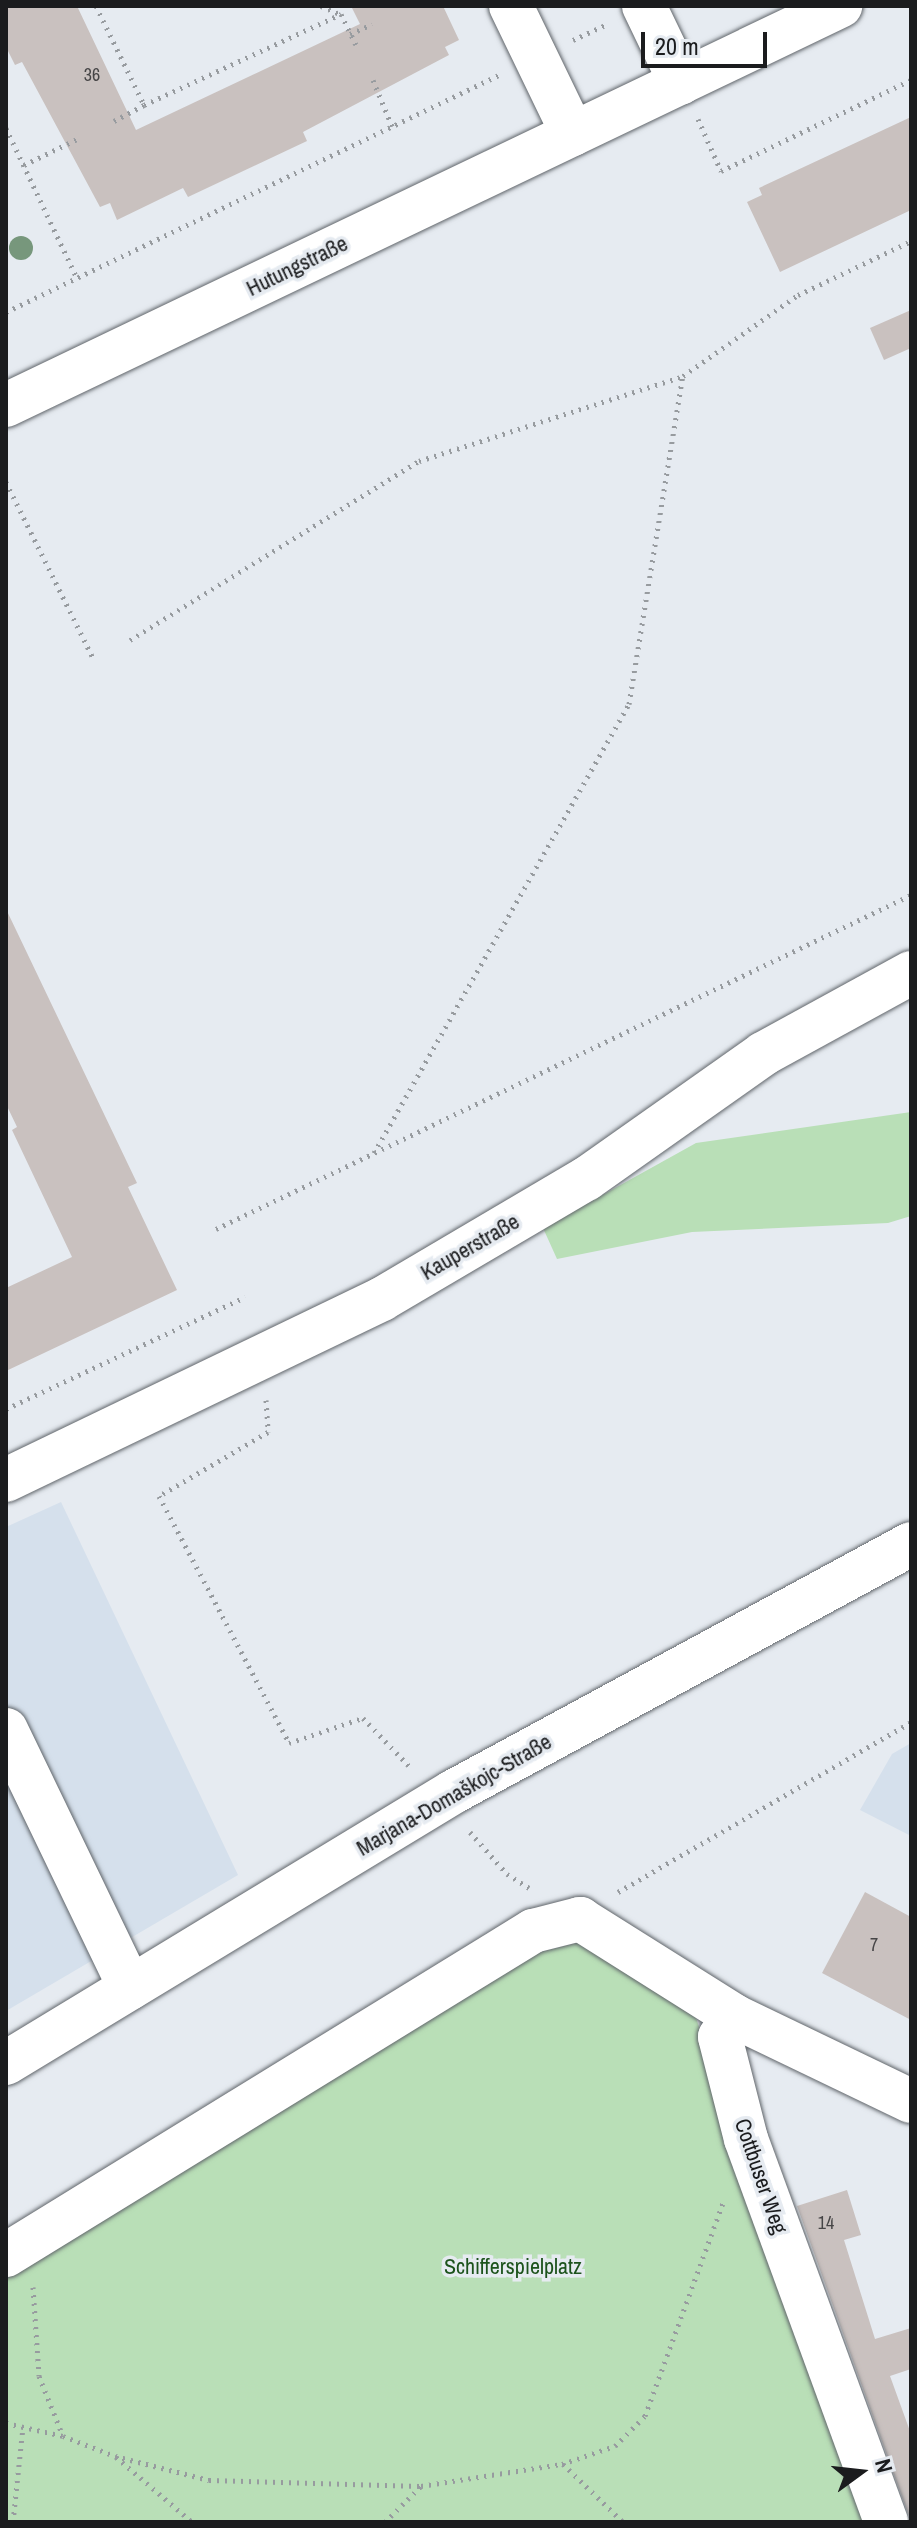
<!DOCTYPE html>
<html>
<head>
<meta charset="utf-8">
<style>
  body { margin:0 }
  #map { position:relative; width:917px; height:2528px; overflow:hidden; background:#e6ebf1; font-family:"Archivo Narrow",sans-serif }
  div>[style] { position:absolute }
  .built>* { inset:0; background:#d5e0ec }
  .green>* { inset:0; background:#b9dfb7 }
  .building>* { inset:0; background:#c9c1bf }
  .path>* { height:5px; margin-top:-2.5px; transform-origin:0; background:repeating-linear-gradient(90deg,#979b9f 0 2px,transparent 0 8px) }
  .roads { filter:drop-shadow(0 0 2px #60656a) drop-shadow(0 0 2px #60656a) }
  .minor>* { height:44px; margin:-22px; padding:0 22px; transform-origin:22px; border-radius:22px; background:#fff }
  .trees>* { width:24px; height:24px; margin:-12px; border-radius:50%; background:#77977c }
  span { translate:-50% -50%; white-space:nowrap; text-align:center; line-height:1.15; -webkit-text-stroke:7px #e6ebf1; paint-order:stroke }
  .number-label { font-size:18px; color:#464546 }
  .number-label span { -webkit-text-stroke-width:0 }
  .street-label { font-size:22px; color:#1b1c1e }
  .park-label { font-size:22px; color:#1c531c }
  .frame { position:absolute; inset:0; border:8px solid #1b1c1e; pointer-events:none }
  .north { position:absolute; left:821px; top:2432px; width:80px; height:80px; -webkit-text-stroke:6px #e6ebf1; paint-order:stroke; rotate:75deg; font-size:22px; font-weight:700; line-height:32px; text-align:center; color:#1b1c1e }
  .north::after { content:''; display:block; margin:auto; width:28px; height:36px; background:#1b1c1e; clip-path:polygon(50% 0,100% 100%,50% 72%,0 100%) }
  .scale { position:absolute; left:641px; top:32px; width:126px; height:36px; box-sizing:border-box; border:4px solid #1b1c1e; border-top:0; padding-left:10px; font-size:24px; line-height:28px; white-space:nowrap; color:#1b1c1e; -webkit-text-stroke:6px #e6ebf1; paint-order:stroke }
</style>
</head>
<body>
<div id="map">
  <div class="built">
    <div style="clip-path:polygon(61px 1502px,238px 1875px,6px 2011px,6px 1527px)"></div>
    <div style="clip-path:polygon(911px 1743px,911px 1836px,860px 1810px,892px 1754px)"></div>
  </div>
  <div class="green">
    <div style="clip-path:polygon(911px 1112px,911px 1216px,888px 1223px,692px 1232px,557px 1259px,543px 1228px,696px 1143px)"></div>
    <div style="clip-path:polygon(581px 1942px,696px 2018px,872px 2522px,6px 2522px,6px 2279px,540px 1952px)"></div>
  </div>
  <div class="building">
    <div style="clip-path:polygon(6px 6px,77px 6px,136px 130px,360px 24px,351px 6px,443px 6px,459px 40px,445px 47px,449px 55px,303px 132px,307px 141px,188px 197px,183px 188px,117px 220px,110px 203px,100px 207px,22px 62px,15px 65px,6px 47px)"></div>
    <div style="clip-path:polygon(911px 117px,911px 210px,780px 272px,747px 202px,762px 195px,759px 188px)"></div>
    <div style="clip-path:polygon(911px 310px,911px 348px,884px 360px,870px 328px)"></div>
    <div style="clip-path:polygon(6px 909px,137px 1183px,128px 1187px,177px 1290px,6px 1371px,6px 1288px,72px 1257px,12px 1130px,17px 1127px,6px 1104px)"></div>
    <div style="clip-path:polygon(865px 1892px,911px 1917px,911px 2020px,822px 1973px)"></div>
    <div style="clip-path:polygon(847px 2190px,861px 2235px,844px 2240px,875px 2339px,911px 2328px,911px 2369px,890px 2376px,911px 2434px,911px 2522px,797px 2206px)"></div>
  </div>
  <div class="path">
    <div style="left:96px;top:6px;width:110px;rotate:64.1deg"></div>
    <div style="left:144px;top:105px;width:34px;rotate:152deg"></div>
    <div style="left:321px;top:6px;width:21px;rotate:23deg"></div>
    <div style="left:350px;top:34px;width:24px;rotate:-24deg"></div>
    <div style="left:573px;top:40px;width:38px;rotate:-25deg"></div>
    <div style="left:373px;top:80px;width:50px;rotate:67.6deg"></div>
    <div style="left:144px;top:105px;width:217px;rotate:-24.8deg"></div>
    <div style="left:341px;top:14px;width:34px;rotate:64deg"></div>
    <div style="left:698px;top:119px;width:57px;rotate:66.1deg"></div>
    <div style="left:721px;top:171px;width:211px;rotate:-25.6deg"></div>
    <div style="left:6px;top:128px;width:166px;rotate:64.7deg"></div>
    <div style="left:24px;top:165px;width:61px;rotate:-26.1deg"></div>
    <div style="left:6px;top:312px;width:547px;rotate:-25.68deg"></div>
    <div style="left:6px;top:482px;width:196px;rotate:63.7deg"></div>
    <div style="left:130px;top:640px;width:340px;rotate:-31.8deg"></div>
    <div style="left:419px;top:461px;width:277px;rotate:-17.8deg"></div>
    <div style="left:374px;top:1153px;width:516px;rotate:-60.41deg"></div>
    <div style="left:629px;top:704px;width:332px;rotate:-80.7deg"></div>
    <div style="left:683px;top:376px;width:141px;rotate:-35.2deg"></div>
    <div style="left:798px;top:295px;width:125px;rotate:-25.5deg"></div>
    <div style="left:216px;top:1229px;width:771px;rotate:-25.67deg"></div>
    <div style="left:266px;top:1400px;width:32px;rotate:86deg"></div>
    <div style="left:268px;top:1432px;width:126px;rotate:149.6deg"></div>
    <div style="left:159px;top:1496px;width:279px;rotate:62.2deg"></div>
    <div style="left:289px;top:1743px;width:78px;rotate:-18.7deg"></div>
    <div style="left:363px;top:1718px;width:71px;rotate:46.1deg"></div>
    <div style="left:6px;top:1409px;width:264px;rotate:-25.1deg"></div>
    <div style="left:470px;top:1832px;width:56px;rotate:48.6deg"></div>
    <div style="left:507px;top:1874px;width:26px;rotate:32deg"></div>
    <div style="left:618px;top:1892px;width:339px;rotate:-30.1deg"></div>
    <div style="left:33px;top:2287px;width:89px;rotate:86.1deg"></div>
    <div style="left:39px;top:2376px;width:65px;rotate:68.2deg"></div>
    <div style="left:63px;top:2436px;width:56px;rotate:21deg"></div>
    <div style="left:115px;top:2456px;width:97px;rotate:14.3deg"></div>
    <div style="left:209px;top:2480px;width:211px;rotate:1.6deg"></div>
    <div style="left:6px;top:2423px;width:58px;rotate:12.8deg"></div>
    <div style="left:116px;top:2457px;width:100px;rotate:40.5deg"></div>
    <div style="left:563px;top:2464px;width:83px;rotate:44deg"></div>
    <div style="left:13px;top:2522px;width:96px;rotate:-84deg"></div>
    <div style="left:385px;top:2522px;width:51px;rotate:-45deg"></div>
    <div style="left:421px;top:2486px;width:143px;rotate:-8.9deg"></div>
    <div style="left:562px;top:2464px;width:56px;rotate:-18.8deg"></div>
    <div style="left:615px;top:2446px;width:42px;rotate:-45deg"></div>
    <div style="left:645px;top:2416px;width:227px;rotate:-69.9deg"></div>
  </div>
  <div class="roads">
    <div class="minor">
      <div style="left:511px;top:6px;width:142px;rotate:64.2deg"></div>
      <div style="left:644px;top:6px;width:85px;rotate:64.3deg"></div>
      <div style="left:6px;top:405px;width:925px;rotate:-25.57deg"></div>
      <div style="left:6px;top:1480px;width:417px;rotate:-25.7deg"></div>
      <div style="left:382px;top:1299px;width:237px;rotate:-30.5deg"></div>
      <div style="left:586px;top:1179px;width:217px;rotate:-35.2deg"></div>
      <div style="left:763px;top:1054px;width:169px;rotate:-28.7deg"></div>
      <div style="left:6px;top:1730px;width:286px;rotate:64.3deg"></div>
      <div style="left:734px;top:2016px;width:25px;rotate:124deg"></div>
      <div style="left:720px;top:2037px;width:105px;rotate:75.7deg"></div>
      <div style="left:746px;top:2139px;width:408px;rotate:69.9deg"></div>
      <div style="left:6px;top:2063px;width:523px;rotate:-31.23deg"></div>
      <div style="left:453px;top:1792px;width:521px;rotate:-28.43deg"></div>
      <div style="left:6px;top:2255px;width:619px;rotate:-31.58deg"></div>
      <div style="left:533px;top:1931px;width:49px;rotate:-14.3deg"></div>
      <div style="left:580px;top:1919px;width:182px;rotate:32.2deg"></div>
      <div style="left:734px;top:2016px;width:196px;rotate:25.7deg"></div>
    </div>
  </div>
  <div class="trees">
    <div style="left:21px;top:248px"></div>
  </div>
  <div class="number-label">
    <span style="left:92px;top:75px">36</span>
    <span style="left:874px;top:1945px">7</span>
    <span style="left:826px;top:2223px">14</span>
  </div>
  <div class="street-label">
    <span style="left:297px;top:266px;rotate:-26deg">Hutungstraße</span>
    <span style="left:470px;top:1247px;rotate:-30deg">Kauperstraße</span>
    <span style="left:454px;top:1795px;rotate:-30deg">Marjana-Domaškojc-Straße</span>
    <span style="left:761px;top:2176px;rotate:71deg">Cottbuser Weg</span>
  </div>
  <div class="park-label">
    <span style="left:513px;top:2267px">Schifferspielplatz</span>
  </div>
  <div class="frame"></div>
  <div class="north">N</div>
  <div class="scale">20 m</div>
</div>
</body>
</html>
